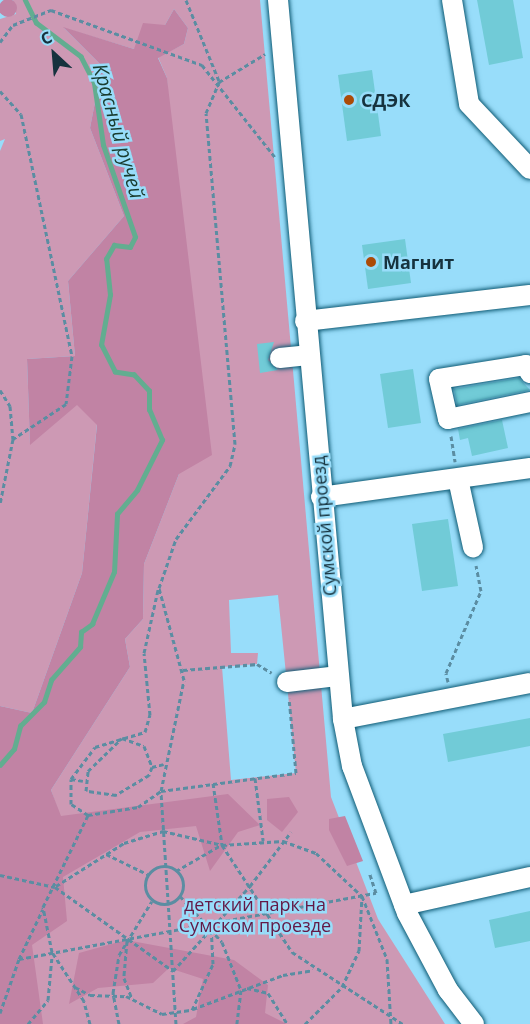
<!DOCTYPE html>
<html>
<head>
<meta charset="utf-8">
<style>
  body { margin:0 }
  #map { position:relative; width:530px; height:1024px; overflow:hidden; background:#98ddfa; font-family:"Open Sans",sans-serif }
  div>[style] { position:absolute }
  .green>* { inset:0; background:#cd99b4 }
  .forest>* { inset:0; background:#c183a4 }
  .round { border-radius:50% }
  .stream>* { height:4.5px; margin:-2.25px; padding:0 2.25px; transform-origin:2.25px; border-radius:2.25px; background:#62ad90 }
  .building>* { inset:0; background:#71cbd7 }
  .path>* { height:3px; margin-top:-1.5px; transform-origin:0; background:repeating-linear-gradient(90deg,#5b8da2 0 4.5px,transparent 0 7.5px) }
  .path>.ring { margin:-1.5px; padding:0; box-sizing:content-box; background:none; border:3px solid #5b8da2; border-radius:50% }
  .roads { filter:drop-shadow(0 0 2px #0f5b75) drop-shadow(0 0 2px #0f5b75) }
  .minor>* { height:20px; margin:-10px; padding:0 10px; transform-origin:10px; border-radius:10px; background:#fff }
  .dots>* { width:16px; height:16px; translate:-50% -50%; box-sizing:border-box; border:3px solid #98ddfa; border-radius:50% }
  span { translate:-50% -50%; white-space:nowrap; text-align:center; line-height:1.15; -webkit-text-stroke:5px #98ddfa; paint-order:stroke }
  .poi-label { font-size:18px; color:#16323e; font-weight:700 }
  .left { translate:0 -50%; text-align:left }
  .street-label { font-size:18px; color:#16323e }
  .park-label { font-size:18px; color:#631946 }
  .water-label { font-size:20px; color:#193c2f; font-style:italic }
  .north { position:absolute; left:24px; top:24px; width:60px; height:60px; -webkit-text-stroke:4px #98ddfa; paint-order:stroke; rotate:334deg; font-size:16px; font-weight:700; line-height:24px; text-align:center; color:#16323e }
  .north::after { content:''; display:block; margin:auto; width:21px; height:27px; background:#16323e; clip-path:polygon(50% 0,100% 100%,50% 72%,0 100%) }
</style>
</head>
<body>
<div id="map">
  <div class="green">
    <div style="clip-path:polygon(evenodd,13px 0,260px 0,331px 797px,378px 919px,445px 1024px,0 1024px,60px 816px,51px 790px,130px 667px,125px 639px,143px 619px,144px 564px,179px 474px,167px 78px,158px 57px,184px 44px,188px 28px,174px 9px,165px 25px,134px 49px,64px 28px,102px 66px,90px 128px,124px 216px,68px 281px,75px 356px,27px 359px,30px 444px,77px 404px,97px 424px,82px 573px,32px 713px,0 706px,0 151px,5px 139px,0 141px,0 19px,16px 14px,13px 0,278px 595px,296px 773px,231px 780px,222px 667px,257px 664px,258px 653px,231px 653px,229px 600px,278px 595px)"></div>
  </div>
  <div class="forest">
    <div class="round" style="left:-1px;top:-1px;width:18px;height:18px"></div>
    <div style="clip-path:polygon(174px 9px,188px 28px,184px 44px,158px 58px,167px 78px,212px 455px,179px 474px,144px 564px,143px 619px,125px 639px,130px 667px,51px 790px,61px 816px,228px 794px,260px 825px,238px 832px,210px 871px,196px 826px,140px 832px,63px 877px,67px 921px,32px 945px,43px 1024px,0 1024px,0 706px,32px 713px,82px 573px,97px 425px,77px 405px,30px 445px,27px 359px,75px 356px,68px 281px,124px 216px,90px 128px,102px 66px,63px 27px,134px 49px,143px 23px,165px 25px)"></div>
    <div style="clip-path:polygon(289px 797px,298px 812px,282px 832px,267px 820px,267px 799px)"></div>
    <div style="clip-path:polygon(345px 816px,363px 861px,347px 866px,329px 830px,329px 819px)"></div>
    <div style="clip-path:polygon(126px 940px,234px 960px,268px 985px,265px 1013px,287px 1024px,183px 1024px,196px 1017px,203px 979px,169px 968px,153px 983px,98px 988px,69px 1004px,79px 953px)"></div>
  </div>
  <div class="stream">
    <div style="left:0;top:765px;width:21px;rotate:-49deg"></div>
    <div style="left:14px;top:749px;width:24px;rotate:-75deg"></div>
    <div style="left:20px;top:726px;width:34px;rotate:-45deg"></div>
    <div style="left:44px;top:702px;width:23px;rotate:-72deg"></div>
    <div style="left:51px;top:680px;width:44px;rotate:-48.7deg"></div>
    <div style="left:80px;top:647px;width:15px;rotate:-86deg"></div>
    <div style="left:81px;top:632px;width:14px;rotate:-36deg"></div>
    <div style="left:92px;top:624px;width:56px;rotate:-67.1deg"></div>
    <div style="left:114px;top:572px;width:58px;rotate:-87deg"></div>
    <div style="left:117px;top:514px;width:31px;rotate:-50deg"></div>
    <div style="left:137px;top:490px;width:56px;rotate:-63.4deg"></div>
    <div style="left:162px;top:440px;width:33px;rotate:-113deg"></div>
    <div style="left:149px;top:410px;width:19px;rotate:-90deg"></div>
    <div style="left:149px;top:391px;width:22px;rotate:-133deg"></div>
    <div style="left:134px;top:375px;width:19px;rotate:-171deg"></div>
    <div style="left:115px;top:372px;width:30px;rotate:-117deg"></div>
    <div style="left:101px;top:345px;width:51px;rotate:-79.8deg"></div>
    <div style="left:110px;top:295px;width:36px;rotate:-96deg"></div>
    <div style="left:106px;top:259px;width:16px;rotate:-60deg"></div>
    <div style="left:114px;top:245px;width:16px;rotate:7deg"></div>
    <div style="left:130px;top:247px;width:11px;rotate:-63deg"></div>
    <div style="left:135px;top:237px;width:97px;rotate:-109.2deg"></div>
    <div style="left:103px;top:145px;width:63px;rotate:-98.3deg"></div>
    <div style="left:94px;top:83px;width:29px;rotate:-117deg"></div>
    <div style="left:81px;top:57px;width:56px;rotate:-142.9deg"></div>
    <div style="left:36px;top:23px;width:25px;rotate:-116deg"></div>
  </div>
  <div class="building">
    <div style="clip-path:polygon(477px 0,513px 0,523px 58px,489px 65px)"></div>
    <div style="clip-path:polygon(372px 70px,381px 136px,347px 141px,338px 75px)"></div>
    <div style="clip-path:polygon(405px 239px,411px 283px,368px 289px,362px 245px)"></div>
    <div style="clip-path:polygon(274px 342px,268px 360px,278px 370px,260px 373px,257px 344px)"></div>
    <div style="clip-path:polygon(413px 369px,421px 423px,388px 428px,380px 374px)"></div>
    <div style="clip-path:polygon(519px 378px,530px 390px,457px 405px,454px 389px)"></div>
    <div style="clip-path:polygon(502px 420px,508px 448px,472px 456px,468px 438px,460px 440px,458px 429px)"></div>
    <div style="clip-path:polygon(448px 519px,458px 586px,422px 591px,412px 524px)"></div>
    <div style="clip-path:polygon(530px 718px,530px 746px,448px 762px,443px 734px)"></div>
    <div style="clip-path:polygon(530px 911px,530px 941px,495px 948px,489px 920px)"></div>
  </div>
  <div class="path">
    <div style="left:186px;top:0;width:87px;rotate:67.8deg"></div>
    <div style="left:0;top:42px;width:21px;rotate:-53deg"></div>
    <div style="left:13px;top:25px;width:41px;rotate:-21.5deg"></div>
    <div style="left:51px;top:10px;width:161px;rotate:20deg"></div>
    <div style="left:202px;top:65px;width:117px;rotate:51.6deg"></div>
    <div style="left:0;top:91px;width:31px;rotate:48deg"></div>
    <div style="left:21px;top:114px;width:247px;rotate:78.1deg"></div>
    <div style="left:72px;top:356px;width:48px;rotate:97.1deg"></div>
    <div style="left:66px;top:404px;width:64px;rotate:146.6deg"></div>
    <div style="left:0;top:390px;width:19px;rotate:58deg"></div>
    <div style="left:10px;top:406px;width:33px;rotate:85deg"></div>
    <div style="left:13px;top:439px;width:66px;rotate:101.3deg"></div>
    <div style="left:451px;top:436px;width:26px;rotate:81deg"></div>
    <div style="left:183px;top:670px;width:74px;rotate:-4.6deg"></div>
    <div style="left:257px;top:664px;width:17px;rotate:31deg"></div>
    <div style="left:448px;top:682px;width:9px;rotate:-103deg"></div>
    <div style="left:446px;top:673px;width:89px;rotate:-66.9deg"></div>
    <div style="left:481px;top:591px;width:26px;rotate:-101deg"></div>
    <div style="left:122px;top:738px;width:23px;rotate:20deg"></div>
    <div style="left:144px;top:746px;width:22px;rotate:69deg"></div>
    <div style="left:152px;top:767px;width:9px;rotate:111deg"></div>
    <div style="left:149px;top:775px;width:39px;rotate:149deg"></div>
    <div style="left:116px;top:795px;width:30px;rotate:-172deg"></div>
    <div style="left:86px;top:791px;width:20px;rotate:-84deg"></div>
    <div style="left:88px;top:771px;width:47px;rotate:-44.1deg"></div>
    <div style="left:152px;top:767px;width:12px;rotate:-14deg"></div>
    <div style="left:255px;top:778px;width:63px;rotate:82.6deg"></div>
    <div style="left:71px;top:779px;width:12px;rotate:9deg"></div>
    <div style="left:213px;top:783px;width:63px;rotate:81.7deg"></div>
    <div style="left:222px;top:845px;width:128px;rotate:56.8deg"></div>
    <div style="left:292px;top:952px;width:132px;rotate:33deg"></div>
    <div style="left:88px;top:815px;width:20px;rotate:-147deg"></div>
    <div style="left:71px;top:804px;width:25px;rotate:-90deg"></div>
    <div style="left:71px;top:779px;width:40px;rotate:-53deg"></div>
    <div style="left:95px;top:747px;width:52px;rotate:-16.7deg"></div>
    <div style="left:145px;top:732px;width:18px;rotate:-74deg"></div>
    <div style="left:150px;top:715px;width:62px;rotate:-95.5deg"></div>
    <div style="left:144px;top:653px;width:65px;rotate:-77.5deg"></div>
    <div style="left:106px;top:854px;width:46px;rotate:26deg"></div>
    <div class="ring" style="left:145px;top:866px;width:35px;height:35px"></div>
    <div style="left:176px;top:871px;width:52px;rotate:-30deg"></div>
    <div style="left:0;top:875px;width:56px;rotate:12.3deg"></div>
    <div style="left:55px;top:887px;width:145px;rotate:35.4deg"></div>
    <div style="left:173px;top:971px;width:115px;rotate:-47.8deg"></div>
    <div style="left:250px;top:886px;width:68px;rotate:-52.8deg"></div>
    <div style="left:56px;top:886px;width:80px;rotate:-32.3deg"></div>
    <div style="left:124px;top:843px;width:41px;rotate:-17.1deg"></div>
    <div style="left:163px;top:831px;width:61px;rotate:13.3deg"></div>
    <div style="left:222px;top:845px;width:61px;rotate:-3.8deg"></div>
    <div style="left:283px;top:841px;width:35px;rotate:20deg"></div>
    <div style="left:316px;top:853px;width:63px;rotate:43.1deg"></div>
    <div style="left:180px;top:896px;width:62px;rotate:47.6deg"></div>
    <div style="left:222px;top:942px;width:52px;rotate:68.4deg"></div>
    <div style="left:241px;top:990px;width:34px;rotate:97deg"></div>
    <div style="left:127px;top:941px;width:37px;rotate:95deg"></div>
    <div style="left:124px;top:978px;width:22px;rotate:69deg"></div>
    <div style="left:19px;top:959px;width:55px;rotate:-64.4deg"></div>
    <div style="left:75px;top:987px;width:17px;rotate:28deg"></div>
    <div style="left:90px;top:995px;width:36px;rotate:2deg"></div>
    <div style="left:126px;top:996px;width:40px;rotate:26.6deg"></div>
    <div style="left:162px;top:1014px;width:30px;rotate:-8deg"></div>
    <div style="left:192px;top:1010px;width:51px;rotate:-65.5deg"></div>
    <div style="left:213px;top:964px;width:40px;rotate:-92.9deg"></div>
    <div style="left:247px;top:988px;width:22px;rotate:13deg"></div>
    <div style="left:268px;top:993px;width:36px;rotate:58deg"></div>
    <div style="left:193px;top:1009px;width:96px;rotate:-20.7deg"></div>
    <div style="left:283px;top:975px;width:30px;rotate:-9deg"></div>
    <div style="left:0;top:1013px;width:57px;rotate:-70.6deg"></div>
    <div style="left:19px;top:959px;width:363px;rotate:-10.5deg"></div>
    <div style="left:376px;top:893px;width:20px;rotate:-108deg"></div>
    <div style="left:28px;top:1024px;width:31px;rotate:-50deg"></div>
    <div style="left:48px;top:1000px;width:44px;rotate:-84.8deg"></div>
    <div style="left:90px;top:1024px;width:24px;rotate:-105deg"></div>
    <div style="left:84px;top:1001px;width:59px;rotate:-123.1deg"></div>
    <div style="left:52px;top:952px;width:46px;rotate:-101.3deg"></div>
    <div style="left:43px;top:907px;width:102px;rotate:-63.9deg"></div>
    <div style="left:88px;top:815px;width:51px;rotate:-9.1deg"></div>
    <div style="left:138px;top:807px;width:28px;rotate:-35deg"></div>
    <div style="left:161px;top:791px;width:113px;rotate:-78.3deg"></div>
    <div style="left:184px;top:680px;width:95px;rotate:-105.2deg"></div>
    <div style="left:159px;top:588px;width:52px;rotate:-70.9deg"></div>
    <div style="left:176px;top:539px;width:91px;rotate:-53.5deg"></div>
    <div style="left:230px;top:466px;width:23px;rotate:-77deg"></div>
    <div style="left:235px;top:444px;width:332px;rotate:-95deg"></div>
    <div style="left:206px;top:113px;width:34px;rotate:-67deg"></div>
    <div style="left:219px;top:82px;width:54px;rotate:-31.3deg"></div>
    <div style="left:119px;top:1024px;width:32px;rotate:-101deg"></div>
    <div style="left:113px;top:993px;width:38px;rotate:-81deg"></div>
    <div style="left:119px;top:955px;width:63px;rotate:-58.6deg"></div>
    <div style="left:176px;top:1024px;width:233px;rotate:-93.7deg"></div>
    <div style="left:161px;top:791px;width:136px;rotate:-7.6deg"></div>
    <div style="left:296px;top:773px;width:75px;rotate:-95.3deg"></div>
    <div style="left:305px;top:1024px;width:52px;rotate:-45deg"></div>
    <div style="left:342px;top:987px;width:40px;rotate:-65deg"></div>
    <div style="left:359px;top:951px;width:55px;rotate:-86.9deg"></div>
    <div style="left:362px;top:896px;width:68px;rotate:68.4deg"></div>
    <div style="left:387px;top:959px;width:65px;rotate:86.5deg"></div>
  </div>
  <div class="roads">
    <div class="minor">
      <div style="left:278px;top:0;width:722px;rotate:84.83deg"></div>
      <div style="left:343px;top:719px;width:48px;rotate:79.2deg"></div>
      <div style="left:352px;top:766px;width:157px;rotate:69.5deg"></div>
      <div style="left:407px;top:913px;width:87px;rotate:62deg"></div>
      <div style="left:448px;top:990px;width:43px;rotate:52.6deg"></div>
      <div style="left:452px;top:0;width:105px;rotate:80.7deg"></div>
      <div style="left:469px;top:104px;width:89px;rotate:46.8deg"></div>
      <div style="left:305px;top:321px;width:226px;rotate:-6.6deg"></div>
      <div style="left:280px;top:358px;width:28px;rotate:-6deg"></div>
      <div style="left:530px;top:373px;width:9px;rotate:-117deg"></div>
      <div style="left:526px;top:365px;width:88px;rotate:170.9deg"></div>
      <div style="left:439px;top:379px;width:41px;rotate:77.3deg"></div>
      <div style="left:448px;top:419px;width:84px;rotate:-11.7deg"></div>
      <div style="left:458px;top:479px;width:70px;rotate:77.6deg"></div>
      <div style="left:321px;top:497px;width:211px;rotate:-7.9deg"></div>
      <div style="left:287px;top:682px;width:50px;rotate:-6.8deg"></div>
      <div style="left:343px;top:719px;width:190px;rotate:-10.9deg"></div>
      <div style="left:404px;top:905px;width:129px;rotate:-12.5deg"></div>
    </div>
  </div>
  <div class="dots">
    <div style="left:349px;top:100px;background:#ac4b07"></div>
    <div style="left:371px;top:262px;background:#ac4b07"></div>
  </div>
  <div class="poi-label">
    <span class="left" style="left:361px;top:100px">СДЭК</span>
    <span class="left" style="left:383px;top:262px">Магнит</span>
  </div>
  <div class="street-label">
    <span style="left:324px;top:526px;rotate:-95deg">Сумской проезд</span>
  </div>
  <div class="park-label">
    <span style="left:255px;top:915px">детский парк на<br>Сумском проезде</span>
  </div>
  <div class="water-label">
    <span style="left:119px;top:131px;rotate:74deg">Красный ручей</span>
  </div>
  <div class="north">С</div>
</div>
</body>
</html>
